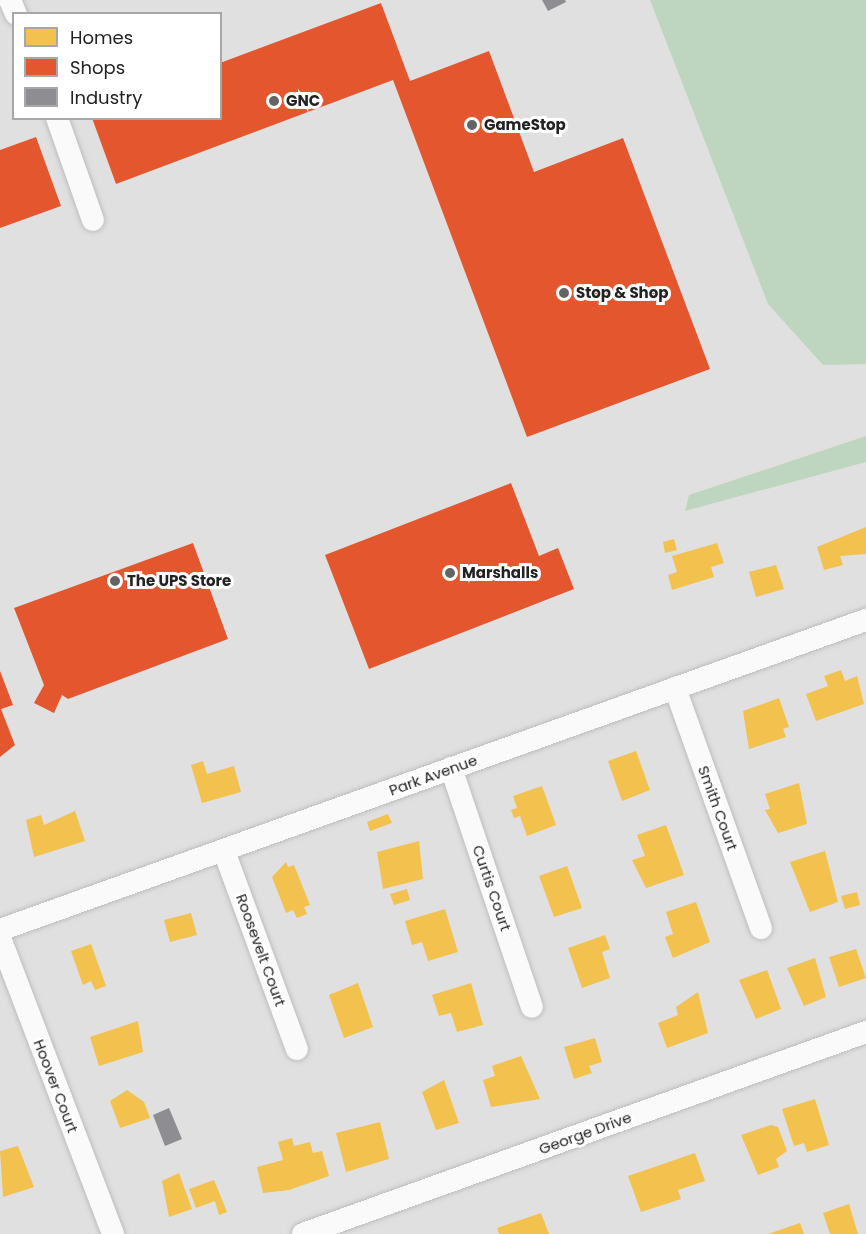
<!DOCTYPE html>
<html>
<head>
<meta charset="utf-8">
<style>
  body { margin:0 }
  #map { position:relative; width:866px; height:1234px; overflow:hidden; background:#e0e0e1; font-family:Poppins,sans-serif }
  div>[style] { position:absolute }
  .green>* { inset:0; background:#bed6bf }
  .homes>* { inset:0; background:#f2c14e }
  .shops>* { inset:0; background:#e4572e }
  .industry>* { inset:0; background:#8d8d92 }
  .roads { filter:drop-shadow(0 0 2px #bdbdbe) drop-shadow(0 0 2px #bdbdbe) }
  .minor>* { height:22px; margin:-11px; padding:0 11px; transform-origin:11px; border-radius:11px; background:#fafafa }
  .dots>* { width:16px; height:16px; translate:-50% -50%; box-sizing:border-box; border:3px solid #fff; border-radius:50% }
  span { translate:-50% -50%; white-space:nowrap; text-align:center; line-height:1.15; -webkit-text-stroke:6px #fff; paint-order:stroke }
  .poi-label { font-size:15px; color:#222223; font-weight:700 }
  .left { translate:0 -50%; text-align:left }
  .street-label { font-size:15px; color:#222223 }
  .legend { position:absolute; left:12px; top:12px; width:210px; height:108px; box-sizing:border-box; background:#fff; border:2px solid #a7a7a7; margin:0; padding:8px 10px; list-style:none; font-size:18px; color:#222223 }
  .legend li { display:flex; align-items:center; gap:12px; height:30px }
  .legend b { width:30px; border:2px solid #a7a7a7 }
</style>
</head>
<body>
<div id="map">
  <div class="green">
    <div style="clip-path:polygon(650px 0,866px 0,866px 364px,823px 365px,768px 304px)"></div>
    <div style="clip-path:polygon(866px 436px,866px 462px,685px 511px,689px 495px)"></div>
  </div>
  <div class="homes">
    <div style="clip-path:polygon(866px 527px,866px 554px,840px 556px,843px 565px,824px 570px,817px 547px)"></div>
    <div style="clip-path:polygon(674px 539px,677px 550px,665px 553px,663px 542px)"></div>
    <div style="clip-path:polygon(717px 543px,724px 563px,711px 567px,714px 577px,672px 590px,668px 575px,677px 572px,672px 556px)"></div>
    <div style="clip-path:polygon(776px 565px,784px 589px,756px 597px,749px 572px)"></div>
    <div style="clip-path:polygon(841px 670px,845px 681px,857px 676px,864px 704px,816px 721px,806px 694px,828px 686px,824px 676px)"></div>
    <div style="clip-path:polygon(779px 698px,789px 727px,783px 729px,786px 737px,749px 749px,743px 711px)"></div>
    <div style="clip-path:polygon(636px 751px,650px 790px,622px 801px,608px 761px)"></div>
    <div style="clip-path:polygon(203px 761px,207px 774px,234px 766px,241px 792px,202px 803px,191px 765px)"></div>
    <div style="clip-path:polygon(799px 783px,807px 824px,778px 833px,765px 810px,770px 809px,765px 794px)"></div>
    <div style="clip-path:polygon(542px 786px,556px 825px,527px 836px,520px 816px,514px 818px,511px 810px,517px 808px,513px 796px)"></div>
    <div style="clip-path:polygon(75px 811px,85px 841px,34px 857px,26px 820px,41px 815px,44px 825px)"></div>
    <div style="clip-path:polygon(388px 814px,392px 823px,370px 831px,367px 822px)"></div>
    <div style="clip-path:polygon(666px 825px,684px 875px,646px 888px,632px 860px,645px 856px,637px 835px)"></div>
    <div style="clip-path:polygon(419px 841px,423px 879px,383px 889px,377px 852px)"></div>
    <div style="clip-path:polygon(825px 851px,838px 902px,810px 912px,790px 862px)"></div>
    <div style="clip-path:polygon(286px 862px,288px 867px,294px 865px,310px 905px,304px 907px,307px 914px,297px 918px,293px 910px,286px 913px,272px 877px)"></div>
    <div style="clip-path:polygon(567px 866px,582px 908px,554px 917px,539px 876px)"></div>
    <div style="clip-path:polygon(407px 889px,410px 900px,394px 905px,390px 894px)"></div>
    <div style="clip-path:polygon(857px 892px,860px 905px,845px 909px,841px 896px)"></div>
    <div style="clip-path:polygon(696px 902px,710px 942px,673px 958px,665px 937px,673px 934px,666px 912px)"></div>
    <div style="clip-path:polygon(445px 909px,458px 952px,428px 961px,422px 942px,412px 945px,405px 921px)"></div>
    <div style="clip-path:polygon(191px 913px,197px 935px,170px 942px,164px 920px)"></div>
    <div style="clip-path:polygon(605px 935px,610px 949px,602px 952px,610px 978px,582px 988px,568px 948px)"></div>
    <div style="clip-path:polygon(91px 944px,106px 986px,95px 990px,91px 981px,83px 985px,71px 951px)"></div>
    <div style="clip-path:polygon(856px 949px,866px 978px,839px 987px,829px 957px)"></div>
    <div style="clip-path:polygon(815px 958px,826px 997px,804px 1006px,787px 968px)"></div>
    <div style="clip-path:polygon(767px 970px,781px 1009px,756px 1019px,739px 980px)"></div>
    <div style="clip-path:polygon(358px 983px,373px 1027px,344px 1038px,329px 995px)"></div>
    <div style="clip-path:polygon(471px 983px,483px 1025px,457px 1032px,451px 1013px,439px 1016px,432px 995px)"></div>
    <div style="clip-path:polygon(698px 992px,708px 1033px,667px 1048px,658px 1023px,678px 1015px,676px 1007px)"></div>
    <div style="clip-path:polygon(138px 1021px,143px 1052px,99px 1066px,90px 1037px)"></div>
    <div style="clip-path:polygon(595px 1038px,602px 1062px,589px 1066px,592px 1073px,574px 1079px,564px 1047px)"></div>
    <div style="clip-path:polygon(521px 1056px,540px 1099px,491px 1107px,483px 1080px,495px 1076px,492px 1066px)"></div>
    <div style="clip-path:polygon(444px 1080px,459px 1123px,436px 1130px,422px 1092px)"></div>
    <div style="clip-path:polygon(127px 1090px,144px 1102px,150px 1118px,120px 1128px,110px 1101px)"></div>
    <div style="clip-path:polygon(815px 1099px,829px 1145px,807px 1152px,804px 1143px,794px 1146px,782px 1109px)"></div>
    <div style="clip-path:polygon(380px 1122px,389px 1159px,346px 1172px,336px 1133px)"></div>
    <div style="clip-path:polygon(771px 1125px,778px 1127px,787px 1151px,776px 1159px,779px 1167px,758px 1175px,741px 1135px)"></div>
    <div style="clip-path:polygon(292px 1138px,294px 1146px,310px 1142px,313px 1153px,322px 1151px,329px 1176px,289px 1190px,263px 1193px,257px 1167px,283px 1160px,278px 1142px)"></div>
    <div style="clip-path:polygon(18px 1146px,34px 1187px,3px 1197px,0 1151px)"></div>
    <div style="clip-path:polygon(695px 1153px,705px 1181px,678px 1190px,681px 1199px,641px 1212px,628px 1176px)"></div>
    <div style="clip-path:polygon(179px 1173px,192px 1209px,169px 1217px,162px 1181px)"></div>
    <div style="clip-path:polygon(214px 1180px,227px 1212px,219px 1215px,215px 1201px,196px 1208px,189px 1189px)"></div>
    <div style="clip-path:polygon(849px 1204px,858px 1234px,830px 1234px,823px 1213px)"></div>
    <div style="clip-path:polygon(541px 1213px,549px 1234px,499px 1234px,497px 1228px)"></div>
    <div style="clip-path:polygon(800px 1223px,804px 1234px,768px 1234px)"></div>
  </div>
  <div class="shops">
    <div style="clip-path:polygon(381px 3px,410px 81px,489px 51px,534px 172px,623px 138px,710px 369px,527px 437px,393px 80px,116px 184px,92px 118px,220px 118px,220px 63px)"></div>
    <div style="clip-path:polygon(36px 137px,61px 206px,0 228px,0 150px)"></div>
    <div style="clip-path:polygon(511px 483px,539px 556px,558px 548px,574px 589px,369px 669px,325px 555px)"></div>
    <div style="clip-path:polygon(193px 543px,228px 639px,68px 699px,62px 695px,54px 713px,34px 703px,44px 685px,14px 608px)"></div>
    <div style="clip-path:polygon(0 671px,13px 705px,1px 709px,15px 745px,0 757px)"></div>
  </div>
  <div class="industry">
    <div style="clip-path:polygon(542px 0,565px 0,566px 2px,548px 11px)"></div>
    <div style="clip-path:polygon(169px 1108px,182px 1139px,165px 1146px,153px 1115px)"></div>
  </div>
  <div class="roads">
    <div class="minor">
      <div style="left:10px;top:0;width:15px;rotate:67deg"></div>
      <div style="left:57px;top:118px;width:108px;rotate:70.6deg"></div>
      <div style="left:675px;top:688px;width:255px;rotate:70.3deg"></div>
      <div style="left:451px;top:768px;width:252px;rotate:71.3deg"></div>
      <div style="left:224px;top:851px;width:211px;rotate:69.8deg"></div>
      <div style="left:0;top:930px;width:920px;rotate:-19.7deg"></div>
      <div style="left:0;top:938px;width:317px;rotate:69.1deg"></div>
      <div style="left:303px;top:1234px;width:598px;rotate:-19.74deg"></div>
    </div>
  </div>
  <div class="dots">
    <div style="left:274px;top:101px;background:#646466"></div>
    <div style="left:472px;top:125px;background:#646466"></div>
    <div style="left:564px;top:293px;background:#646466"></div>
    <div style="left:450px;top:573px;background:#646466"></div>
    <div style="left:115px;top:581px;background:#646466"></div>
  </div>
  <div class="poi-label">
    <span class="left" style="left:286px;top:101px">GNC</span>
    <span class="left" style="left:484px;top:125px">GameStop</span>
    <span class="left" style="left:576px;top:293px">Stop &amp; Shop</span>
    <span class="left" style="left:462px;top:573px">Marshalls</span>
    <span class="left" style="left:127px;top:581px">The UPS Store</span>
  </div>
  <div class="street-label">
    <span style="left:433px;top:775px;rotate:-20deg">Park Avenue</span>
    <span style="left:718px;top:808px;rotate:70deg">Smith Court</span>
    <span style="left:492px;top:888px;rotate:71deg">Curtis Court</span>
    <span style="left:261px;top:950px;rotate:70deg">Roosevelt Court</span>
    <span style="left:56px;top:1086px;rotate:69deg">Hoover Court</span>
    <span style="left:585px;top:1133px;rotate:-20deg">George Drive</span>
  </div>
  <ul class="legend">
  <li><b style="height:16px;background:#f2c14e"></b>Homes</li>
  <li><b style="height:16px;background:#e4572e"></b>Shops</li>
  <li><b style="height:16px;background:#8d8d92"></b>Industry</li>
  </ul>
</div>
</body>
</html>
